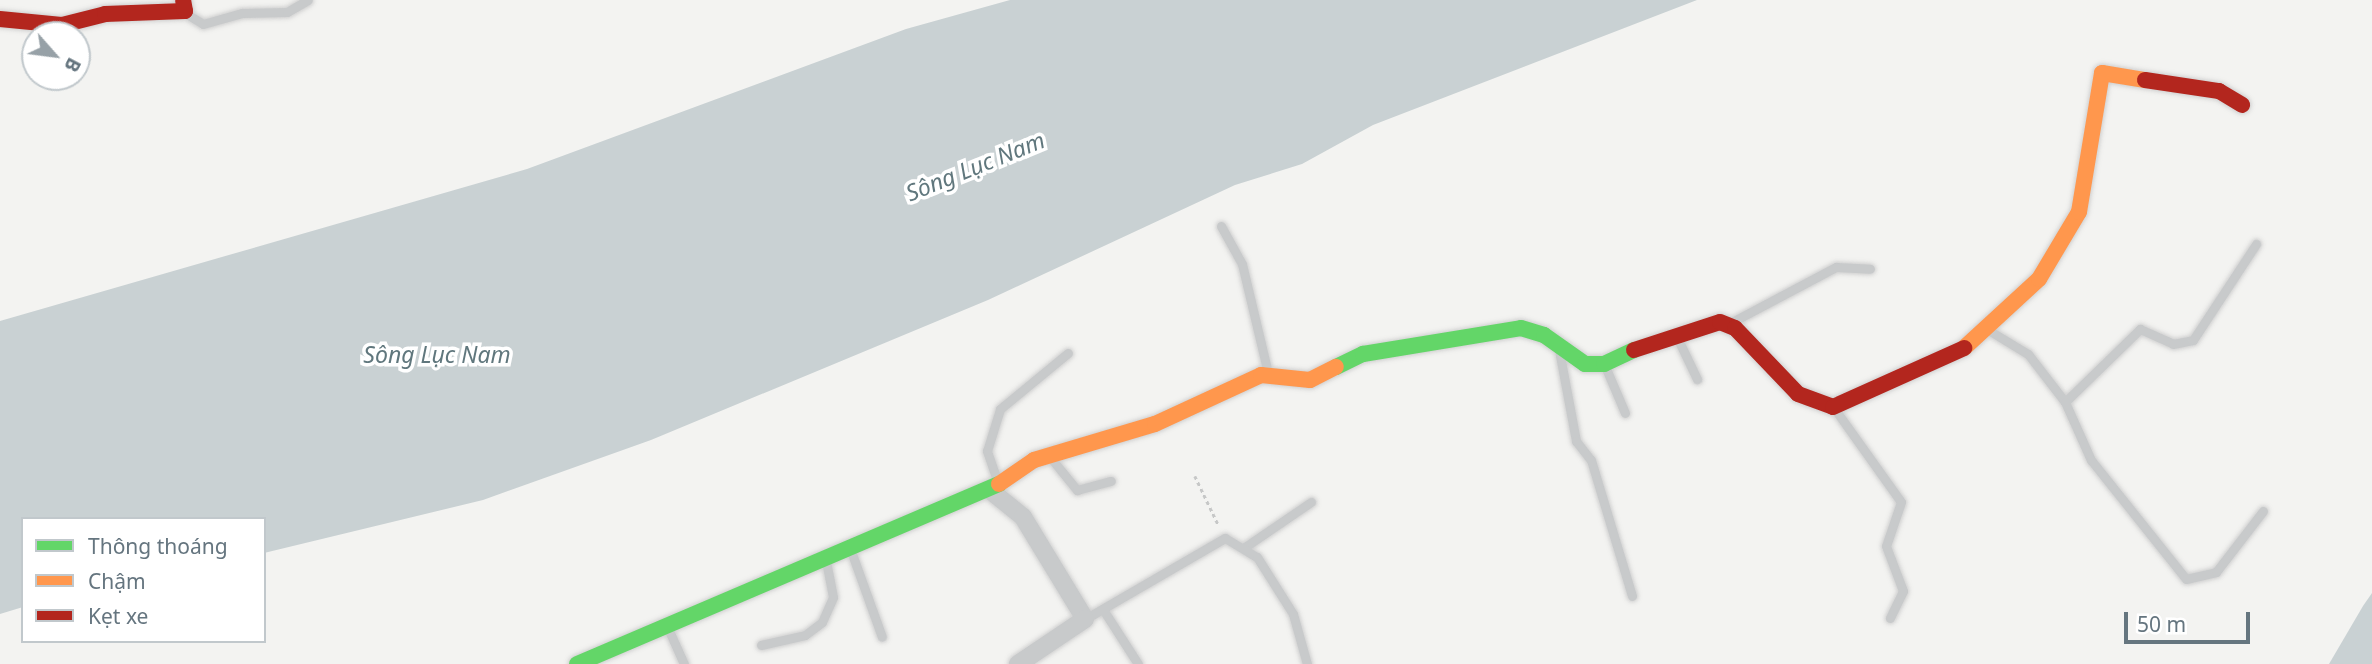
<!DOCTYPE html>
<html>
<head>
<meta charset="utf-8">
<style>
  body { margin:0 }
  #map { position:relative; width:2372px; height:664px; overflow:hidden; background:#f3f3f1; font-family:"Noto Sans",sans-serif }
  div>[style] { position:absolute }
  .water>* { inset:0; background:#c9d1d3 }
  .path>* { height:2.5px; margin-top:-1.25px; transform-origin:0; background:repeating-linear-gradient(90deg,#c6c7c7 0 3.5px,transparent 0 7px) }
  .roads { filter:drop-shadow(0 0 2px #d0d0d0) drop-shadow(0 0 2px #d0d0d0) }
  .lane>* { height:9px; margin:-4.5px; padding:0 4.5px; transform-origin:4.5px; border-radius:4.5px; background:#c8cacb }
  .street>* { height:18px; margin:-9px; padding:0 9px; transform-origin:9px; border-radius:9px; background:#c8cacb }
  .fast>* { height:16px; margin:-8px; padding:0 8px; transform-origin:8px; border-radius:8px; background:#63d668 }
  .slow>* { height:16px; margin:-8px; padding:0 8px; transform-origin:8px; border-radius:8px; background:#ff974d }
  .jam>* { height:16px; margin:-8px; padding:0 8px; transform-origin:8px; border-radius:8px; background:#b3261e }
  span { translate:-50% -50%; white-space:nowrap; text-align:center; line-height:1.15; -webkit-text-stroke:7px #fff; paint-order:stroke }
  .water-label { font-size:23px; color:#60777d; font-style:italic }
  .legend { position:absolute; left:21px; top:517px; width:245px; height:126px; box-sizing:border-box; background:#fff; border:2px solid #c1c8cc; margin:0; padding:9px 12px; list-style:none; font-size:21px; color:#65757f }
  .legend li { display:flex; align-items:center; gap:14px; height:35px }
  .legend b { width:35px; border:2px solid #c1c8cc }
  .north { position:absolute; left:21px; top:21px; width:70px; height:70px; box-sizing:border-box; background:#fff; border:2px solid #c1c8cc; border-radius:50%; rotate:118deg; font-size:19px; font-weight:700; line-height:28px; text-align:center; color:#65757f }
  .north::after { content:''; display:block; margin:auto; width:24px; height:32px; background:#97a1a7; clip-path:polygon(50% 0,100% 100%,50% 72%,0 100%) }
  .scale { position:absolute; left:2124px; top:612px; width:126px; height:32px; box-sizing:border-box; border:4px solid #65757f; border-top:0; padding-left:9px; font-size:21px; line-height:24px; white-space:nowrap; color:#65757f; -webkit-text-stroke:5px #fff; paint-order:stroke }
</style>
</head>
<body>
<div id="map">
  <div class="water">
    <div style="clip-path:polygon(1010px 0,1697px 0,1373px 125px,1302px 164px,1235px 185px,988px 300px,651px 440px,483px 500px,264px 553px,264px 519px,23px 519px,23px 607px,0 614px,0 321px,527px 169px,906px 29px)"></div>
    <div style="clip-path:polygon(2372px 593px,2372px 664px,2329px 664px,2363px 606px)"></div>
  </div>
  <div class="path">
    <div style="left:1195px;top:476px;width:55px;rotate:64.4deg"></div>
  </div>
  <div class="roads">
    <div class="lane">
      <div style="left:185px;top:13px;width:21px;rotate:31deg"></div>
      <div style="left:203px;top:24px;width:41px;rotate:-15.8deg"></div>
      <div style="left:242px;top:13px;width:45px;rotate:-1.3deg"></div>
      <div style="left:287px;top:12px;width:24px;rotate:-30deg"></div>
      <div style="left:1221px;top:226px;width:43px;rotate:61.1deg"></div>
      <div style="left:1242px;top:264px;width:112px;rotate:76.6deg"></div>
      <div style="left:1732px;top:322px;width:118px;rotate:-27.9deg"></div>
      <div style="left:1836px;top:267px;width:34px;rotate:3deg"></div>
      <div style="left:1990px;top:331px;width:44px;rotate:31.2deg"></div>
      <div style="left:2028px;top:354px;width:61px;rotate:52.4deg"></div>
      <div style="left:2065px;top:402px;width:105px;rotate:-44.2deg"></div>
      <div style="left:2140px;top:329px;width:36px;rotate:24deg"></div>
      <div style="left:2173px;top:344px;width:20px;rotate:-11deg"></div>
      <div style="left:2193px;top:340px;width:115px;rotate:-56.7deg"></div>
      <div style="left:1676px;top:335px;width:49px;rotate:64.5deg"></div>
      <div style="left:1559px;top:350px;width:93px;rotate:79.4deg"></div>
      <div style="left:1576px;top:441px;width:24px;rotate:52deg"></div>
      <div style="left:1591px;top:460px;width:142px;rotate:73.2deg"></div>
      <div style="left:1605px;top:366px;width:51px;rotate:66.9deg"></div>
      <div style="left:2065px;top:402px;width:64px;rotate:65.9deg"></div>
      <div style="left:2091px;top:460px;width:152px;rotate:51.4deg"></div>
      <div style="left:2186px;top:579px;width:31px;rotate:-13deg"></div>
      <div style="left:2216px;top:572px;width:77px;rotate:-52.4deg"></div>
      <div style="left:1834px;top:408px;width:115px;rotate:54.5deg"></div>
      <div style="left:1901px;top:502px;width:46px;rotate:108.8deg"></div>
      <div style="left:1886px;top:546px;width:48px;rotate:69.3deg"></div>
      <div style="left:1903px;top:591px;width:30px;rotate:116deg"></div>
      <div style="left:1050px;top:457px;width:43px;rotate:50.7deg"></div>
      <div style="left:1077px;top:490px;width:35px;rotate:-15deg"></div>
      <div style="left:998px;top:483px;width:34px;rotate:-109deg"></div>
      <div style="left:987px;top:451px;width:44px;rotate:-72.8deg"></div>
      <div style="left:1000px;top:409px;width:88px;rotate:-39.5deg"></div>
      <div style="left:1245px;top:547px;width:80px;rotate:-34.3deg"></div>
      <div style="left:851px;top:551px;width:91px;rotate:70.2deg"></div>
      <div style="left:1104px;top:611px;width:63px;rotate:57.3deg"></div>
      <div style="left:1085px;top:619px;width:162px;rotate:-30.1deg"></div>
      <div style="left:1225px;top:538px;width:37px;rotate:31deg"></div>
      <div style="left:1257px;top:557px;width:67px;rotate:57.7deg"></div>
      <div style="left:1293px;top:614px;width:52px;rotate:74.4deg"></div>
      <div style="left:667px;top:626px;width:42px;rotate:65.9deg"></div>
      <div style="left:761px;top:645px;width:45px;rotate:-12.8deg"></div>
      <div style="left:805px;top:635px;width:21px;rotate:-37deg"></div>
      <div style="left:822px;top:622px;width:27px;rotate:-66deg"></div>
      <div style="left:833px;top:597px;width:37px;rotate:-101deg"></div>
    </div>
    <div class="street">
      <div style="left:991px;top:491px;width:41px;rotate:39.1deg"></div>
      <div style="left:1023px;top:517px;width:119px;rotate:58.7deg"></div>
      <div style="left:1085px;top:619px;width:81px;rotate:146.1deg"></div>
    </div>
    <div class="fast">
      <div style="left:1336px;top:367px;width:30px;rotate:-26deg"></div>
      <div style="left:1363px;top:354px;width:160px;rotate:-9.3deg"></div>
      <div style="left:1521px;top:328px;width:24px;rotate:17deg"></div>
      <div style="left:1544px;top:335px;width:50px;rotate:35.3deg"></div>
      <div style="left:1585px;top:364px;width:19px"></div>
      <div style="left:1604px;top:364px;width:33px;rotate:-25deg"></div>
      <div style="left:577px;top:664px;width:459px;rotate:-23.1deg"></div>
    </div>
    <div class="slow">
      <div style="left:1964px;top:348px;width:102px;rotate:-42.6deg"></div>
      <div style="left:2039px;top:279px;width:78px;rotate:-59.2deg"></div>
      <div style="left:2079px;top:212px;width:141px;rotate:-80.6deg"></div>
      <div style="left:2102px;top:73px;width:44px;rotate:9.2deg"></div>
      <div style="left:999px;top:484px;width:42px;rotate:-34.4deg"></div>
      <div style="left:1034px;top:460px;width:126px;rotate:-16.6deg"></div>
      <div style="left:1155px;top:424px;width:117px;rotate:-24.8deg"></div>
      <div style="left:1261px;top:375px;width:49px;rotate:5.8deg"></div>
      <div style="left:1310px;top:380px;width:29px;rotate:-27deg"></div>
    </div>
    <div class="jam">
      <div style="left:0;top:19px;width:62px;rotate:5.5deg"></div>
      <div style="left:62px;top:25px;width:44px;rotate:-14.3deg"></div>
      <div style="left:105px;top:14px;width:80px;rotate:-2.1deg"></div>
      <div style="left:185px;top:11px;width:11px;rotate:-100deg"></div>
      <div style="left:2145px;top:80px;width:75px;rotate:8.5deg"></div>
      <div style="left:2219px;top:91px;width:27px;rotate:31deg"></div>
      <div style="left:1634px;top:350px;width:90px;rotate:-18deg"></div>
      <div style="left:1720px;top:322px;width:16px;rotate:22deg"></div>
      <div style="left:1735px;top:328px;width:91px;rotate:46.3deg"></div>
      <div style="left:1798px;top:394px;width:37px;rotate:20deg"></div>
      <div style="left:1833px;top:407px;width:144px;rotate:-24.2deg"></div>
    </div>
  </div>
  <div class="water-label">
    <span style="left:975px;top:166px;rotate:-22deg">Sông Lục Nam</span>
    <span style="left:437px;top:354px">Sông Lục Nam</span>
  </div>
  <ul class="legend">
  <li><b style="height:9px;background:#63d668"></b>Thông thoáng</li>
  <li><b style="height:9px;background:#ff974d"></b>Chậm</li>
  <li><b style="height:9px;background:#b3261e"></b>Kẹt xe</li>
  </ul>
  <div class="north">B</div>
  <div class="scale">50 m</div>
</div>
</body>
</html>
